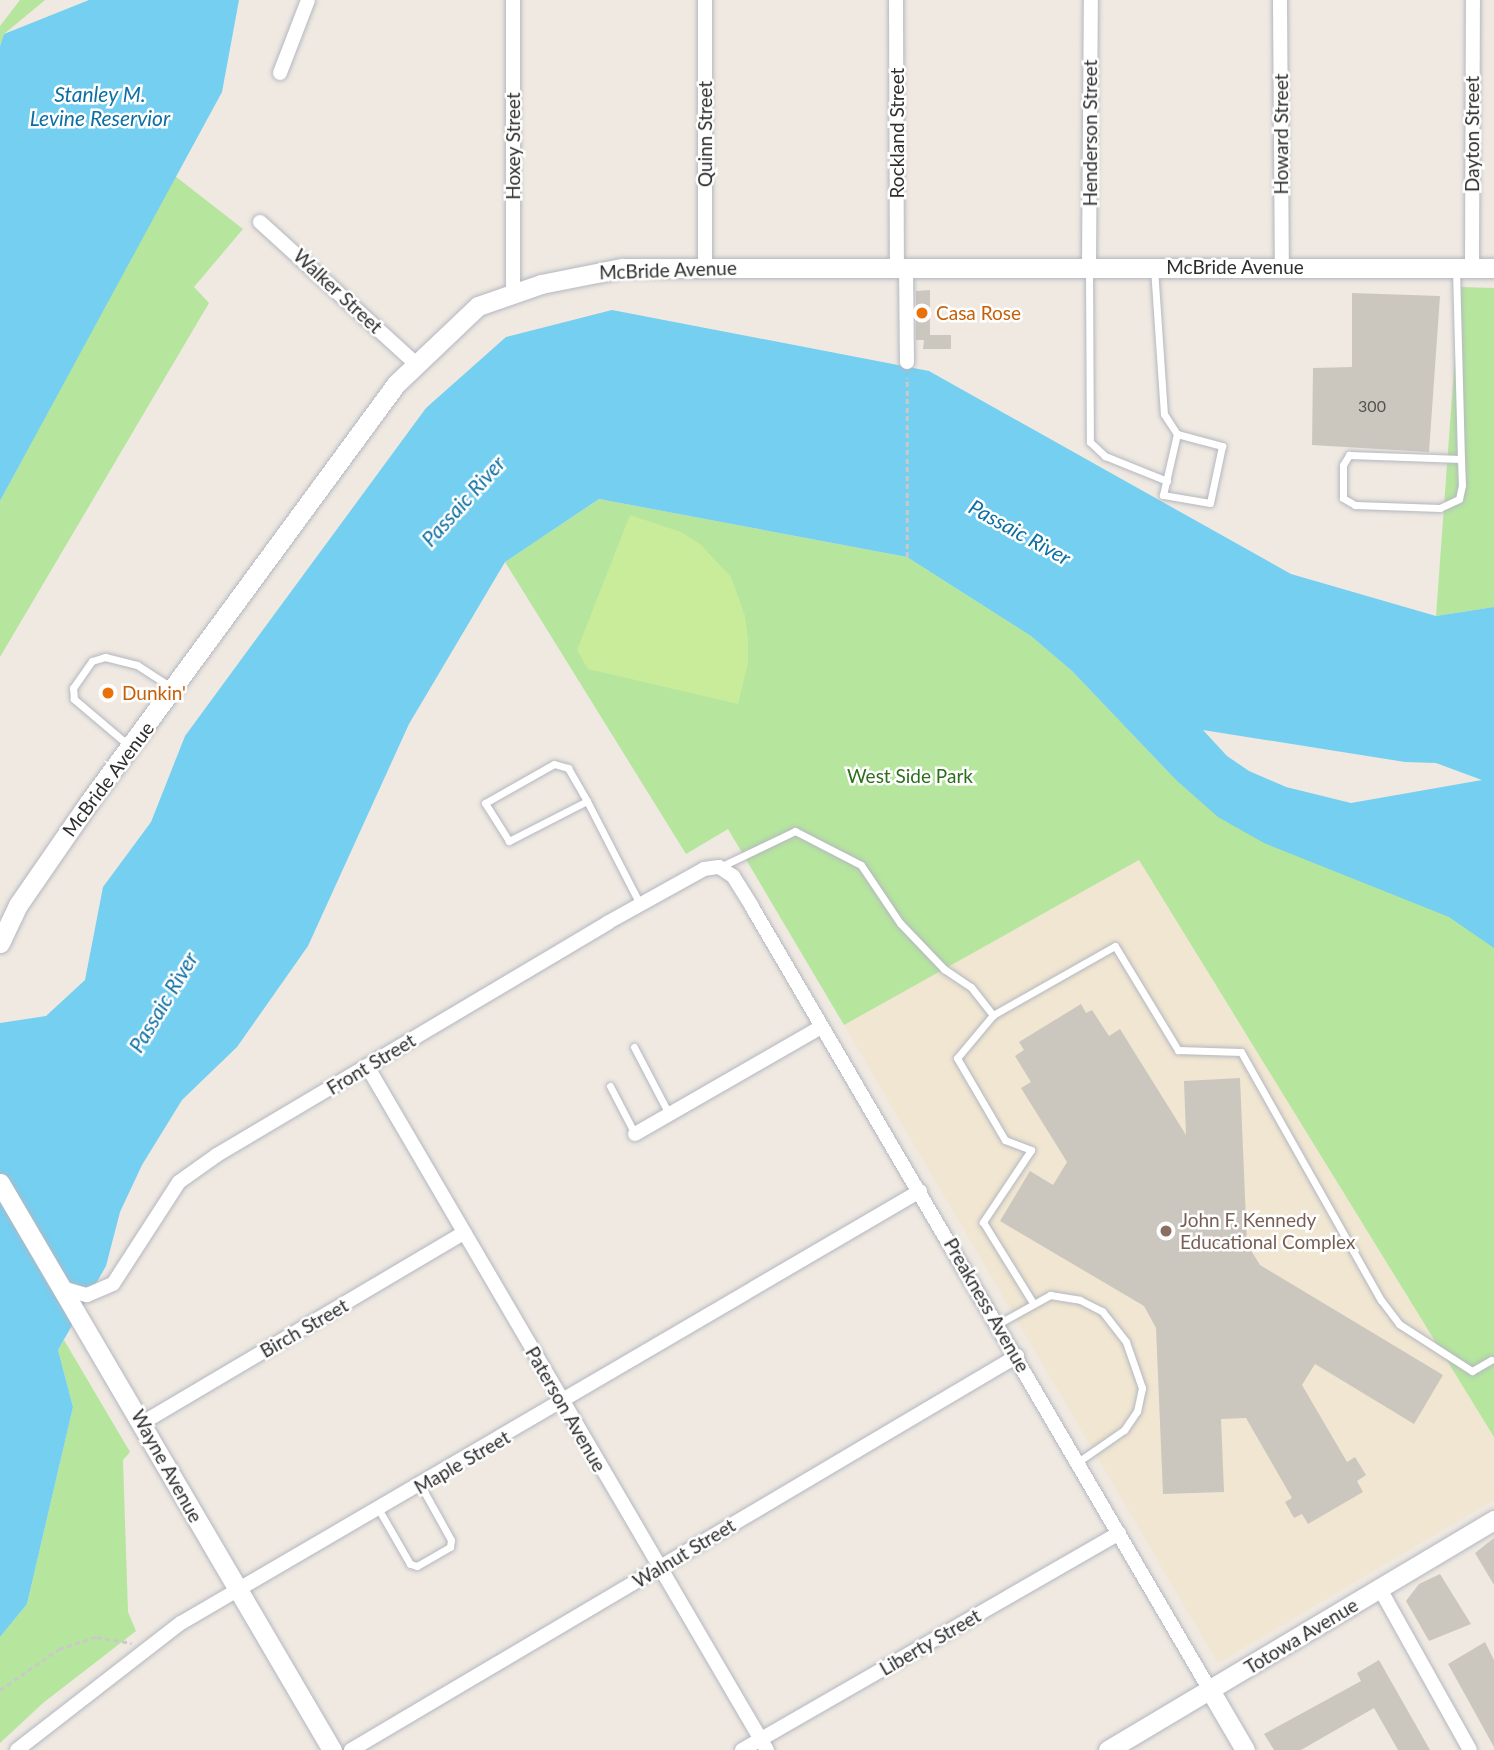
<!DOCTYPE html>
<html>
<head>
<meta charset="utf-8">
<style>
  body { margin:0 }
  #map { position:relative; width:1494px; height:1750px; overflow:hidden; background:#efe9e1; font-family:Lato,sans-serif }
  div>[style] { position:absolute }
  .education>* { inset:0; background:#f0e6d1 }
  .green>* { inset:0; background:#b6e59e }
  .pitch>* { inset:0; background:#c9ec9a }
  .water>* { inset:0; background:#75cff0 }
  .building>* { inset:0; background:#cbc7bf }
  .path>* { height:2.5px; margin-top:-1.25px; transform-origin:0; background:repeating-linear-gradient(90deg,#c9c9c9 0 5px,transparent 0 8.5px) }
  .roads { filter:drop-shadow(0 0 2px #b4b7c1) drop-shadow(0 0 2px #b4b7c1) }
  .lane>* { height:7px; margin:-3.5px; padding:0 3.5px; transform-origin:3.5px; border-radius:3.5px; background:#fff }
  .street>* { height:14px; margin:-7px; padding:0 7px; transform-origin:7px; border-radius:7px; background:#fff }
  .secondary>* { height:19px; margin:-9.5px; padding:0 9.5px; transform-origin:9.5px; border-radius:9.5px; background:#fff }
  .dots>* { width:19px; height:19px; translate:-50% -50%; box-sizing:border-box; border:4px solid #fff; border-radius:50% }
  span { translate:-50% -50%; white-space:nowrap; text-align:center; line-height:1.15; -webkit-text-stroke:5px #fff; paint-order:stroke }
  .number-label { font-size:16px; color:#555452 }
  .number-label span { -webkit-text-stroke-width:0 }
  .street-label { font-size:19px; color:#2e2e2e }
  .food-label { font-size:19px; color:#c56008 }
  .left { translate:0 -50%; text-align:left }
  .park-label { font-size:19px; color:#2c6e1b }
  .education-label { font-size:19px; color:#785e54 }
  .water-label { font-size:21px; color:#0d6fa3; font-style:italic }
</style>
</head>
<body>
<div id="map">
  <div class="education">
    <div style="clip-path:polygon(1139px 860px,1494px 1437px,1494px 1500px,1218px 1663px,844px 1025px)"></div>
  </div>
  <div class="green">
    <div style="clip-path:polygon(20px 0,45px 0,4px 34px,0 46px,0 26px)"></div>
    <div style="clip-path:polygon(175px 176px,243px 229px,194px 287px,209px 303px,0 657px,0 501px)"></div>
    <div style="clip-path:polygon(1460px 287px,1494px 288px,1494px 607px,1436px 616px)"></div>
    <div style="clip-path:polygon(599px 499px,907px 557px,1031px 636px,1072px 671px,1175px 779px,1494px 899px,1494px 1437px,1139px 860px,844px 1025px,728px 829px,686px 854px,505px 562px)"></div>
    <div style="clip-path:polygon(64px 1340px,130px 1452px,123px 1460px,128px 1612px,136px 1631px,43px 1703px,0 1743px,0 1637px,27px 1604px,73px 1407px,58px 1350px)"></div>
  </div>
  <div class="pitch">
    <div style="clip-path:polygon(630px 515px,681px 532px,700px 544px,731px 577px,745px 616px,748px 640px,748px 663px,738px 704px,588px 669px,577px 650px)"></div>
  </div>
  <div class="water">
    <div style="clip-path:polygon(89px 0,239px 0,222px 92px,0 501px,0 46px,4px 34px)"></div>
    <div style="clip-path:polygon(evenodd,612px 310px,929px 371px,1291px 574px,1436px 616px,1494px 607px,1494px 948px,1449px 917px,1264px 843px,1218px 817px,1175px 779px,1072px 671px,1031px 636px,907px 557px,599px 499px,505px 562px,409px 724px,308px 946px,237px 1047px,182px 1100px,142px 1165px,120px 1212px,106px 1266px,58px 1350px,73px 1407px,27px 1604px,0 1637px,0 1023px,46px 1016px,85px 980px,103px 887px,151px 822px,185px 736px,426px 408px,506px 337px,612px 310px,1203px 730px,1405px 762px,1436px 763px,1482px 780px,1351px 803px,1286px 787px,1249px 771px,1227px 756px,1203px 730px)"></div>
  </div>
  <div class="building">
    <div style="clip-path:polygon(930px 290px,930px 335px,951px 335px,951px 349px,923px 349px,924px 340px,916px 340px,916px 291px)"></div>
    <div style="clip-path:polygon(1352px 293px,1440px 296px,1429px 452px,1312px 445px,1313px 368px,1352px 367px)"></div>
    <div style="clip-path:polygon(1081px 1004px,1086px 1013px,1092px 1010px,1109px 1036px,1120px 1029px,1186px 1135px,1184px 1081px,1240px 1078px,1247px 1244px,1260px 1265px,1443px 1375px,1414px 1424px,1315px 1364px,1302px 1385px,1347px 1462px,1355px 1457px,1366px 1475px,1357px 1481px,1363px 1492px,1308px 1524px,1302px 1514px,1294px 1518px,1285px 1502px,1292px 1498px,1246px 1418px,1221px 1419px,1224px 1492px,1163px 1494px,1156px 1328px,1144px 1306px,1000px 1221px,1030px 1171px,1053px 1185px,1067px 1162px,1021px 1088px,1031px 1082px,1015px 1056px,1024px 1050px,1019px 1042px)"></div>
    <div style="clip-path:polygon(1494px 1538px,1494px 1585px,1475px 1553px)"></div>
    <div style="clip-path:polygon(1440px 1574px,1471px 1624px,1429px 1641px,1406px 1601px,1419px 1584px)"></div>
    <div style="clip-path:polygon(1485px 1642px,1494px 1660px,1494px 1747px,1448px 1664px)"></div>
    <div style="clip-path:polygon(1379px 1660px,1430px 1750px,1398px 1750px,1374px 1708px,1301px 1750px,1274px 1750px,1264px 1734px,1361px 1681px,1357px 1673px)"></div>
  </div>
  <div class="path">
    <div style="left:907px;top:557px;width:179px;rotate:-90deg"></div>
    <div style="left:0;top:1690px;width:72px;rotate:-34.8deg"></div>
    <div style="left:59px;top:1649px;width:40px;rotate:-18deg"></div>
    <div style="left:97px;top:1637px;width:35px;rotate:10deg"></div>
  </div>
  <div class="roads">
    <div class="lane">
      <div style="left:1089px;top:268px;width:174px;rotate:89.7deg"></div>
      <div style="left:1090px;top:442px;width:21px;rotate:43deg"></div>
      <div style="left:1105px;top:456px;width:67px;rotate:22deg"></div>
      <div style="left:1154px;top:268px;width:146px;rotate:86.1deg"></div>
      <div style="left:1164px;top:414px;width:24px;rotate:57deg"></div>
      <div style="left:1177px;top:434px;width:47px;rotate:14.9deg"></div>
      <div style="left:1222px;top:446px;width:58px;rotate:101.9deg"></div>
      <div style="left:1210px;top:503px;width:48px;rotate:-170.3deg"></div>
      <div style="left:1163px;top:495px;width:63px;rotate:-77.1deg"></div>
      <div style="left:1456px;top:269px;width:190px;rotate:88.5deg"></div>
      <div style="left:1461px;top:459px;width:26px;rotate:88deg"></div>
      <div style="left:1462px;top:485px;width:14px;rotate:102deg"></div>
      <div style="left:1459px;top:499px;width:21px;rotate:155deg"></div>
      <div style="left:1440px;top:508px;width:85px;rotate:-178deg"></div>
      <div style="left:1355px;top:505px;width:14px;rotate:-150deg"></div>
      <div style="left:1343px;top:498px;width:33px;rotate:-90deg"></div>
      <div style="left:1343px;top:465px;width:12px;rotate:-59deg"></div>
      <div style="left:1349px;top:455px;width:112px;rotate:2deg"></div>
      <div style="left:127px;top:744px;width:70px;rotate:-139.7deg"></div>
      <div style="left:74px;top:699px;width:11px;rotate:-95deg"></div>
      <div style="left:73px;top:688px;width:33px;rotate:-55deg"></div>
      <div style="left:92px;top:661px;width:14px;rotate:-17deg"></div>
      <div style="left:105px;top:657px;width:33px;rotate:14deg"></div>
      <div style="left:137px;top:665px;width:40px;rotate:32.9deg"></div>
      <div style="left:587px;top:801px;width:88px;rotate:152.9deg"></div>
      <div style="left:509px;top:841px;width:45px;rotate:-122.3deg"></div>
      <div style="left:485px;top:803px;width:79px;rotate:-29.5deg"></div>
      <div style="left:554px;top:764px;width:15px;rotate:16deg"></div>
      <div style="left:568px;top:768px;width:38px;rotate:60deg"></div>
      <div style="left:587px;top:801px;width:116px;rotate:62.8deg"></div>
      <div style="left:720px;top:867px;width:83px;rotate:-25.6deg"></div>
      <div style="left:795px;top:831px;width:74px;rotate:27.3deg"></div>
      <div style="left:861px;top:865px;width:70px;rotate:56.1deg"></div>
      <div style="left:900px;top:923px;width:64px;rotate:46.3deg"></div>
      <div style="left:944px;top:969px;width:32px;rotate:34deg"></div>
      <div style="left:971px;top:987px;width:36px;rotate:52deg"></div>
      <div style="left:993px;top:1015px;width:56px;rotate:129.9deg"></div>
      <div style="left:957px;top:1058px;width:95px;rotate:59.7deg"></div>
      <div style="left:1005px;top:1140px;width:28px;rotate:21deg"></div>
      <div style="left:1031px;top:1150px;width:87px;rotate:123.7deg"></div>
      <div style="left:983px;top:1222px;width:95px;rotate:58.3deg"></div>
      <div style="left:993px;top:1015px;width:140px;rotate:-29.5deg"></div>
      <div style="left:1115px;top:946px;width:122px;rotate:58.8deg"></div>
      <div style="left:1178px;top:1050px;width:63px;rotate:1.8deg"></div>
      <div style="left:1241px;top:1052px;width:285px;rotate:60.6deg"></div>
      <div style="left:1381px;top:1300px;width:30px;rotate:53deg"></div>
      <div style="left:1399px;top:1324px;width:87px;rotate:32.8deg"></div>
      <div style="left:1472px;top:1371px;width:22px;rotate:-30deg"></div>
      <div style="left:634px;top:1047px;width:76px;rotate:62.4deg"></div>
      <div style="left:610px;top:1086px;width:54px;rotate:62.5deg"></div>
      <div style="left:998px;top:1324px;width:60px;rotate:-29.1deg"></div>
      <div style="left:1050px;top:1295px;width:30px;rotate:9deg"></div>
      <div style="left:1080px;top:1300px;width:25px;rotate:27deg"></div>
      <div style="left:1102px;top:1311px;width:39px;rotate:52deg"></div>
      <div style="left:1126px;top:1342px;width:49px;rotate:70.8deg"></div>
      <div style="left:1142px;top:1388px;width:24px;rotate:102deg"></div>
      <div style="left:1137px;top:1411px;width:23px;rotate:124deg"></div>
      <div style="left:1124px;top:1430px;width:56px;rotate:145.2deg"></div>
      <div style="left:379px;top:1510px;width:62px;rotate:60.1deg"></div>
      <div style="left:410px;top:1564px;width:7px;rotate:16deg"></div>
      <div style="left:417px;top:1566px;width:38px;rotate:-30deg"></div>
      <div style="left:450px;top:1547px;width:7px;rotate:-82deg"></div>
      <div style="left:451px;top:1540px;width:62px;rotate:-119.1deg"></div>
    </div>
    <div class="street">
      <div style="left:513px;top:0;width:292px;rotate:90deg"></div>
      <div style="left:896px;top:0;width:267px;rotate:89.8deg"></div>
      <div style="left:1280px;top:0;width:268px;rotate:89.6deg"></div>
      <div style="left:280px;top:73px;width:78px;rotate:-69deg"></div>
      <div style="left:260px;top:222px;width:210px;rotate:42.3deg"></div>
      <div style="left:705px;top:267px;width:267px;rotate:-90deg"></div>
      <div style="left:906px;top:267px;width:95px;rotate:89.4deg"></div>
      <div style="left:1089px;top:267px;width:267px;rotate:-89.6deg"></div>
      <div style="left:1472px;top:268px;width:268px;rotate:-89.8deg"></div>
      <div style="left:367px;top:1066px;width:792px;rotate:59.68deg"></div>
      <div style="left:635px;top:1134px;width:215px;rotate:-29.9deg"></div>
      <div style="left:62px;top:1288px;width:26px;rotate:16deg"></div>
      <div style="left:87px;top:1295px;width:28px;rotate:-23deg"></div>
      <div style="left:113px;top:1284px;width:121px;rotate:-57.1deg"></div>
      <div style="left:179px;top:1182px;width:47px;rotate:-35.4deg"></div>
      <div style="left:217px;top:1155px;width:454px;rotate:-30.7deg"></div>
      <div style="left:607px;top:923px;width:111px;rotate:-29.1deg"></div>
      <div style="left:704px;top:869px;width:15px;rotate:-8deg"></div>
      <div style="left:719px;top:867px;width:17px;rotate:33deg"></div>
      <div style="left:733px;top:876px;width:36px;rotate:58deg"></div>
      <div style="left:752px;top:907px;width:907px;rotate:59.68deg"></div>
      <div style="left:144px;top:1422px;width:372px;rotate:-30.6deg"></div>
      <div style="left:1380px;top:1589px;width:184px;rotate:60.8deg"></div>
      <div style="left:17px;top:1750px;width:207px;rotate:-37.8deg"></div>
      <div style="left:181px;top:1623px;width:856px;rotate:-30.31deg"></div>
      <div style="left:351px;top:1750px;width:774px;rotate:-30.61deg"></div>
      <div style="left:742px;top:1750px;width:435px;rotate:-29.9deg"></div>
    </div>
    <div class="secondary">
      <div style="left:0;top:943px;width:42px;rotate:-64.7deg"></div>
      <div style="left:18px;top:905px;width:125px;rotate:-55.4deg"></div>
      <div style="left:89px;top:802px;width:519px;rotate:-53.7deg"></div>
      <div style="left:396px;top:384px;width:113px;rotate:-43.6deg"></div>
      <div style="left:478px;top:306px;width:67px;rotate:-19.2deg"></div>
      <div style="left:541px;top:284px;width:83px;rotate:-11.2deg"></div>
      <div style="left:622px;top:268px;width:872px"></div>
      <div style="left:0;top:1183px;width:657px;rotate:59.65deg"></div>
      <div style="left:1210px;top:1690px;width:69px;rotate:59.7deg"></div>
      <div style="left:1108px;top:1750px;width:449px;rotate:-30.8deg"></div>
    </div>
  </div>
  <div class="dots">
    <div style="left:922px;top:313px;background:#e8710a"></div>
    <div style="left:108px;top:693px;background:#e8710a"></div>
    <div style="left:1166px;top:1231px;background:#8d6e63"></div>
  </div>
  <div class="number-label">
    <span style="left:1372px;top:406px">300</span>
  </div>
  <div class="street-label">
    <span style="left:897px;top:133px;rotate:-90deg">Rockland Street</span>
    <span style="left:1090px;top:133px;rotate:-90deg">Henderson Street</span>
    <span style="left:705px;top:134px;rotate:-90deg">Quinn Street</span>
    <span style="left:1281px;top:134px;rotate:-90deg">Howard Street</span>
    <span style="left:1472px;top:134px;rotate:-90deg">Dayton Street</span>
    <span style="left:513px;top:146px;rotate:-90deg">Hoxey Street</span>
    <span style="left:1235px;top:267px">McBride Avenue</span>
    <span style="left:668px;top:270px;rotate:-2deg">McBride Avenue</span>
    <span style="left:338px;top:291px;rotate:43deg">Walker Street</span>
    <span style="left:108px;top:779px;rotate:-53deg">McBride Avenue</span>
    <span style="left:371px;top:1064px;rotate:-31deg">Front Street</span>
    <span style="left:987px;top:1305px;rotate:60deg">Preakness Avenue</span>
    <span style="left:304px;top:1328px;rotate:-30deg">Birch Street</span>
    <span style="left:566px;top:1409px;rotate:60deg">Paterson Avenue</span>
    <span style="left:462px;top:1462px;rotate:-30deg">Maple Street</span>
    <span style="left:167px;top:1466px;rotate:61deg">Wayne Avenue</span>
    <span style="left:684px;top:1553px;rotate:-31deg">Walnut Street</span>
    <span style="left:1301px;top:1636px;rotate:-31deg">Totowa Avenue</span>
    <span style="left:930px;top:1642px;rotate:-30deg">Liberty Street</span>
  </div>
  <div class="food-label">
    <span class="left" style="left:936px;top:313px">Casa Rose</span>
    <span class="left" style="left:122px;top:693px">Dunkin'</span>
  </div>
  <div class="park-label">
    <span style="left:910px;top:776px">West Side Park</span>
  </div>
  <div class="education-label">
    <span class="left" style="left:1180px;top:1231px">John F. Kennedy<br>Educational Complex</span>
  </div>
  <div class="water-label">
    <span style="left:100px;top:106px">Stanley M.<br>Levine Reservior</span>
    <span style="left:463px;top:501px;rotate:-48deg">Passaic River</span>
    <span style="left:1020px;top:532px;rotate:29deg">Passaic River</span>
    <span style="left:163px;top:1002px;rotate:-59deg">Passaic River</span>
  </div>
</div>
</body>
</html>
